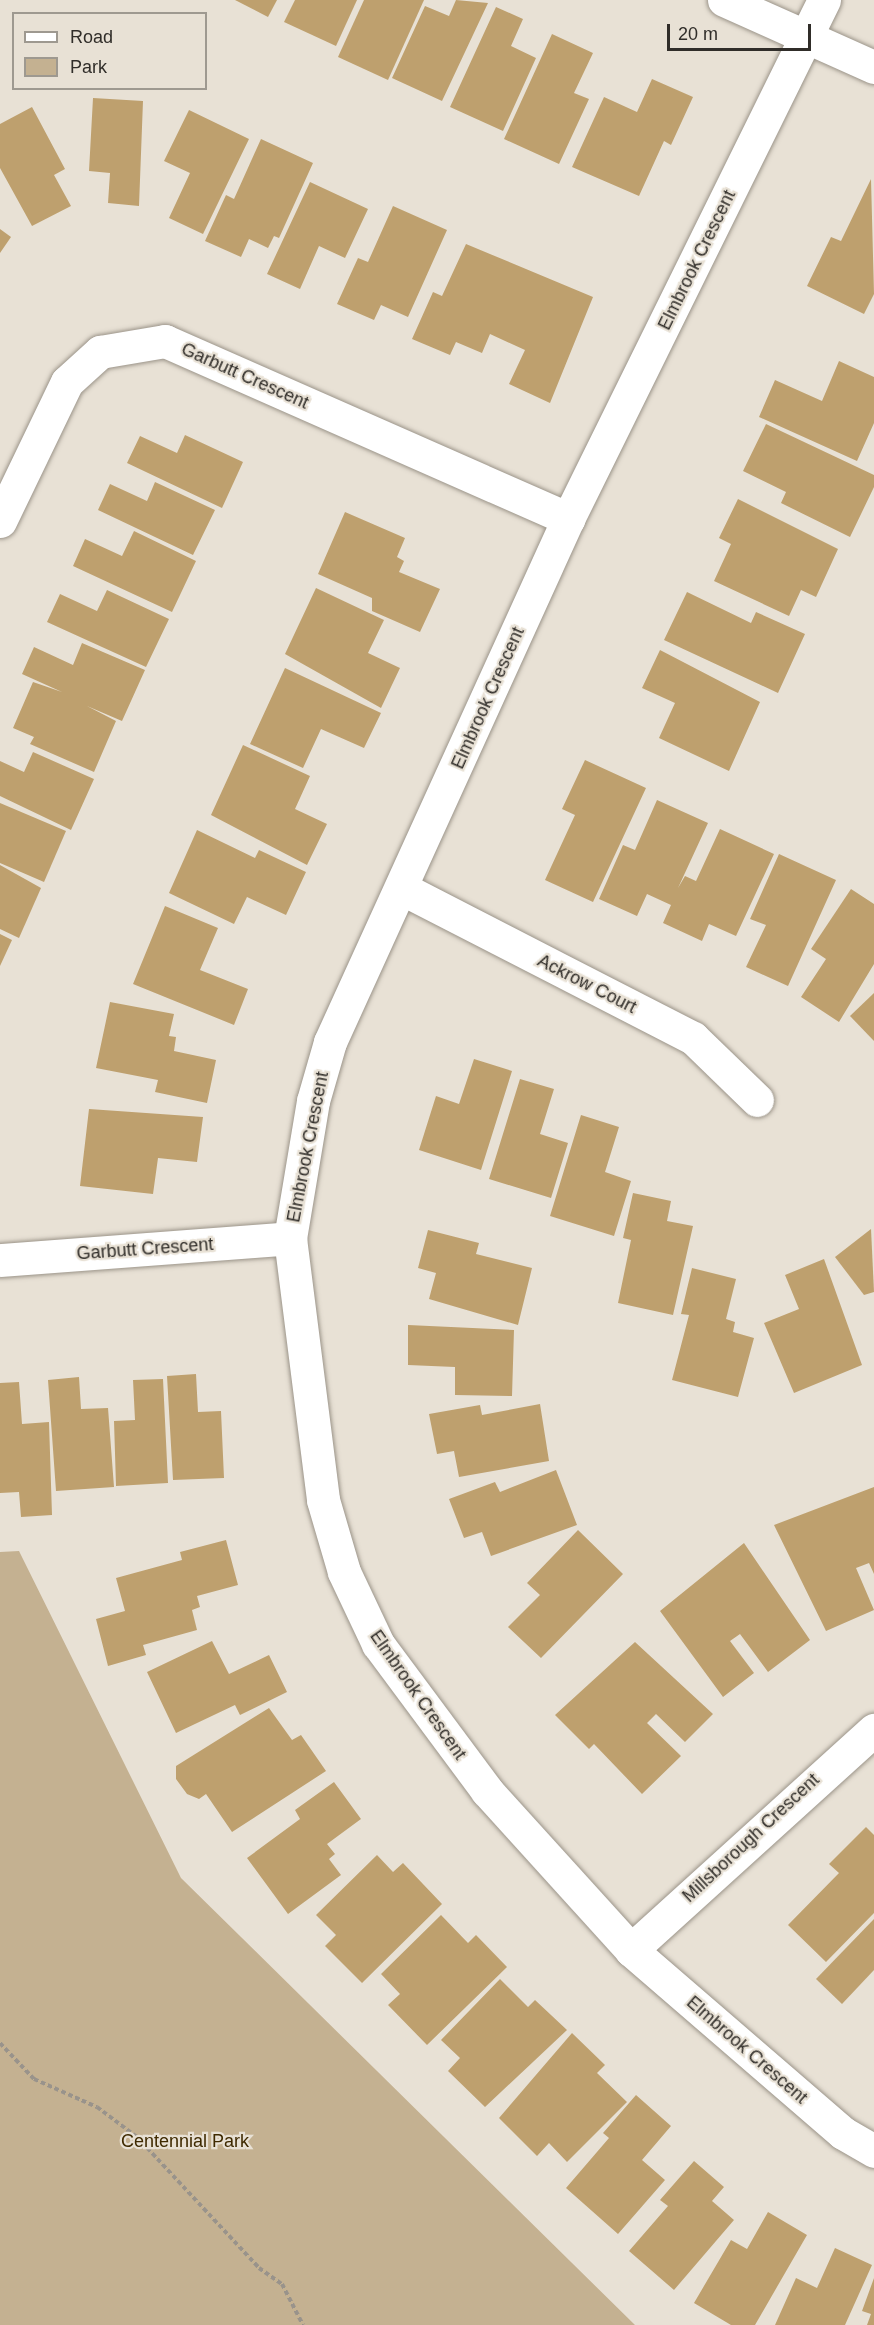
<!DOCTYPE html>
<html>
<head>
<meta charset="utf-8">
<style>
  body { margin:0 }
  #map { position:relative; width:874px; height:2325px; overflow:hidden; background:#e8e1d5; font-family:Arial,sans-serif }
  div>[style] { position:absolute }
  .green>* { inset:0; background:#c4b191 }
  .building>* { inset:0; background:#bea06e }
  .path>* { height:4px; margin-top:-2px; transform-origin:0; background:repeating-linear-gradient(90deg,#99938b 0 4.5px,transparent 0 7.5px) }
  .roads { filter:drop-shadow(0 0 2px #9b9489) drop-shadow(0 0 2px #9b9489) }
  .minor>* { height:33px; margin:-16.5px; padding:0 16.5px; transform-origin:16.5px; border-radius:16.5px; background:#fff }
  span { translate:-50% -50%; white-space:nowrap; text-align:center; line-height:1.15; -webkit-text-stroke:4.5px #e8e1d5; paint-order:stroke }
  .street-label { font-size:18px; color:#302d29 }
  .park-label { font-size:18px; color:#3f2a00 }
  .legend { position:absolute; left:12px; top:12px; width:195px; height:78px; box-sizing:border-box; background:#e8e1d5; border:2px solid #9e9990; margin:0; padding:8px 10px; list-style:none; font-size:18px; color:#302d29 }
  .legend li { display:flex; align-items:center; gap:12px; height:30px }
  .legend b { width:30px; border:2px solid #9e9990 }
  .scale { position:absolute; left:667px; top:24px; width:144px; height:27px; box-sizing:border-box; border:3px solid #302d29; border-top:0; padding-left:8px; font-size:18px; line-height:21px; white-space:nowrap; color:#302d29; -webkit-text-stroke:4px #e8e1d5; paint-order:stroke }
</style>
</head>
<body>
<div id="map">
  <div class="green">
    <div style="clip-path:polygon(19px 1551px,181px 1878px,635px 2325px,0 2325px,0 1552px)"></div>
  </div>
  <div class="building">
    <div style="clip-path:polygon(235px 0,277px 0,268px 17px)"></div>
    <div style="clip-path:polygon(295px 0,357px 0,336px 46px,284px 22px)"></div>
    <div style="clip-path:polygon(364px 0,424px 0,388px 80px,338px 57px)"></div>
    <div style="clip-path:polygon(456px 0,488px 3px,442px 101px,392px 78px,425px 6px,449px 16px)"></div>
    <div style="clip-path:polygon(496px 7px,523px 19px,511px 46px,536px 58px,503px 131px,450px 107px)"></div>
    <div style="clip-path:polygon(552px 34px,593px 53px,574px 93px,589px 99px,559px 164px,504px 139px)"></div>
    <div style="clip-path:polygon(652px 79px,693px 97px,671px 145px,664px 141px,639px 196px,572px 167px,604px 97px,637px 112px)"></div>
    <div style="clip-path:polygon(93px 98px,143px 101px,139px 206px,108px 203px,110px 173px,89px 171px)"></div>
    <div style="clip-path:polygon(32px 107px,65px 169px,54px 175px,71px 206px,32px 226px,0 168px,0 124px)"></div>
    <div style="clip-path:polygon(189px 110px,249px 139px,203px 234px,169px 218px,190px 173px,164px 161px)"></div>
    <div style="clip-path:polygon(261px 139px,313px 163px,279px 238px,274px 236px,268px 248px,249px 239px,241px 257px,205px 241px,226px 195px,234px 199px)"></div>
    <div style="clip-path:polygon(871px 179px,874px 294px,864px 314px,807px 286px,831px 237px,841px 241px)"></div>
    <div style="clip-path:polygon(310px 182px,368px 209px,345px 258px,319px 246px,300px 289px,267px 274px)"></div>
    <div style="clip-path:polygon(393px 206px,447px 230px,408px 317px,381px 305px,374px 320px,337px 304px,358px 258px,368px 262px)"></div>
    <div style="clip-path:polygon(0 229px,11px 237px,0 253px)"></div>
    <div style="clip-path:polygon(466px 244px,593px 297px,550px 403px,509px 384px,525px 350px,490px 334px,482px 353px,456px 342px,450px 355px,412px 339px,433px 292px,442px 296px)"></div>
    <div style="clip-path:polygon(839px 361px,874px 377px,874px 423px,857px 461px,759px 417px,775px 380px,822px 401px)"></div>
    <div style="clip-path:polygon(766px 424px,874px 475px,874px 487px,850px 537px,781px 503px,786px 492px,743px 471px)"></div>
    <div style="clip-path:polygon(185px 435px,243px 462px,222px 508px,127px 463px,140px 436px,177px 453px)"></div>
    <div style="clip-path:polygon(155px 482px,215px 510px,193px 555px,98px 510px,110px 484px,147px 501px)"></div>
    <div style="clip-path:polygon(738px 499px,838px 549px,816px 597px,801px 590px,789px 616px,714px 581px,731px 544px,719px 538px)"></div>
    <div style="clip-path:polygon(345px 512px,405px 538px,397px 557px,404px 561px,399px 572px,440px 589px,420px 632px,372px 611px,372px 598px,318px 574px)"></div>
    <div style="clip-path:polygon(134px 531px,196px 561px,172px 612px,73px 566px,85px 539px,122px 556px)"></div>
    <div style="clip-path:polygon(316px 588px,384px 620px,368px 653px,400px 668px,381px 708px,285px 654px)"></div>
    <div style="clip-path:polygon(107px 590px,169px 619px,146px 667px,47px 622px,60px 594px,97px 611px)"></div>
    <div style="clip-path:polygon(687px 592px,751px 623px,756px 612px,805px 634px,778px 693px,664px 640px)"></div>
    <div style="clip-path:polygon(82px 643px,145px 670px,122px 721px,87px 706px,116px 721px,94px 772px,30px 744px,34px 737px,13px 728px,33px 682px,62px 692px,22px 674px,34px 647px,73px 665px)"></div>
    <div style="clip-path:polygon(660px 650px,760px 702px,729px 771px,659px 738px,675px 703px,642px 688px)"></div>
    <div style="clip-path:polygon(285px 668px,381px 713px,364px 748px,321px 729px,303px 768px,250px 744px)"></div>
    <div style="clip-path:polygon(243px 745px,310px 776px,295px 809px,327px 824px,307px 865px,211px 815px)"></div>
    <div style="clip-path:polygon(33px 752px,94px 779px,71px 830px,0 796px,0 761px,24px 772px)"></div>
    <div style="clip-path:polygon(585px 760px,646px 788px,593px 902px,545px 880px,575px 815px,562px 809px)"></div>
    <div style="clip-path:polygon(657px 800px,708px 823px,678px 888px,685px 876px,696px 881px,720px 829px,774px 854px,736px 936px,709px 924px,702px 941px,663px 923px,671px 905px,647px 894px,637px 916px,599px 899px,623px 845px,635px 850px)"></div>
    <div style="clip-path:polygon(0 803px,66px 831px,44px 882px,0 863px)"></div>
    <div style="clip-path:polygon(197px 830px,255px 858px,259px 850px,306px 872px,286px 915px,247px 897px,234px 924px,169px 893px)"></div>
    <div style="clip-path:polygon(779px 854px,836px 880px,788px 986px,746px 967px,766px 925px,750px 919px)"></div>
    <div style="clip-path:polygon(0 865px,41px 888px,19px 938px,0 929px)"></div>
    <div style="clip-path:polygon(851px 889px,874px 904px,874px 964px,839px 1022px,801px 997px,826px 959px,811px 949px)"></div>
    <div style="clip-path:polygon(165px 906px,218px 928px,200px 970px,248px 989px,234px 1025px,133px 984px)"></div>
    <div style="clip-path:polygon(0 934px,12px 940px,0 966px)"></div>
    <div style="clip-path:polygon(874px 993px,874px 1041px,850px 1016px)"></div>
    <div style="clip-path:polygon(110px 1002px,174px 1014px,169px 1036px,176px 1037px,174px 1051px,216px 1060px,207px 1103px,155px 1092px,158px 1080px,96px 1068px)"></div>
    <div style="clip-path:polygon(474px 1059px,512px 1071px,481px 1170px,419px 1150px,436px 1096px,459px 1104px)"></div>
    <div style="clip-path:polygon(520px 1079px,554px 1089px,540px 1134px,568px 1143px,551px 1198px,489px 1179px)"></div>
    <div style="clip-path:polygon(89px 1109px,203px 1117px,197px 1162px,158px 1158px,153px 1194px,80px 1186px)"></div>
    <div style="clip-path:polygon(581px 1115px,619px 1127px,605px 1172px,631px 1181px,614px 1236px,550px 1216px)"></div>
    <div style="clip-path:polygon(633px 1193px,671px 1201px,667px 1221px,693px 1226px,673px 1315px,618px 1303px,631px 1240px,623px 1238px)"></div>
    <div style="clip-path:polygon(871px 1229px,874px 1292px,864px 1295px,835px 1257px)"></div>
    <div style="clip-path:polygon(428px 1230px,479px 1243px,476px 1254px,532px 1268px,518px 1325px,429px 1299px,436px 1273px,418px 1268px)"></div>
    <div style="clip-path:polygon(824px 1259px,862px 1365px,794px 1393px,764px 1323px,799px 1309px,785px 1275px)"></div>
    <div style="clip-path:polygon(692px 1268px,736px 1279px,726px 1319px,735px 1322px,733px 1332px,754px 1338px,738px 1397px,672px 1380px,689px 1315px,681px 1314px)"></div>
    <div style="clip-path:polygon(408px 1325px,514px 1330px,512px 1396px,455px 1395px,455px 1367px,408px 1365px)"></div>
    <div style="clip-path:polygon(196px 1374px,198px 1412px,221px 1411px,224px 1478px,173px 1480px,167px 1376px)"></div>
    <div style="clip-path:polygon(79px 1377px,81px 1409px,108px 1408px,114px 1487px,56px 1491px,48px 1380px)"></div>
    <div style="clip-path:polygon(163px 1379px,168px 1483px,116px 1486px,114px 1421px,135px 1420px,133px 1380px)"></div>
    <div style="clip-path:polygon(19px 1382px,22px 1424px,49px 1422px,52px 1515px,21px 1517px,19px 1492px,0 1493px,0 1383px)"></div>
    <div style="clip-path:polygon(540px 1404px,549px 1461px,459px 1477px,454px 1451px,437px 1454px,429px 1414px,480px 1405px,482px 1415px)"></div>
    <div style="clip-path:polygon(556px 1470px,577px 1525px,491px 1556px,482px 1532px,464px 1538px,449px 1499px,495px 1482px,500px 1492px)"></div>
    <div style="clip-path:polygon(874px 1487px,874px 1574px,869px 1563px,856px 1568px,874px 1610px,826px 1631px,774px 1525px)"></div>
    <div style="clip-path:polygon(578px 1530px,623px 1574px,541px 1658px,508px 1627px,540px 1595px,527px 1583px)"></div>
    <div style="clip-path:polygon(226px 1540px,238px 1585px,197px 1596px,200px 1607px,192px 1610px,197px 1630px,143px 1645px,146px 1655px,108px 1666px,96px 1619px,125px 1611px,116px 1578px,182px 1560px,180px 1552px)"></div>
    <div style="clip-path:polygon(744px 1543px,810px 1640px,768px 1672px,740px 1634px,730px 1641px,754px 1673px,723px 1697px,660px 1611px)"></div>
    <div style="clip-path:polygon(212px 1641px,229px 1674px,269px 1655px,287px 1692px,240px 1715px,235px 1705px,176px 1733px,147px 1672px)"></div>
    <div style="clip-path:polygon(635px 1642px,713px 1714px,685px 1742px,656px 1714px,647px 1723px,681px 1756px,642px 1794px,594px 1744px,589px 1749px,555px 1715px)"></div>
    <div style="clip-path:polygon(269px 1708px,292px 1740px,301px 1735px,326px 1771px,232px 1832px,206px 1794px,199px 1799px,187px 1794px,176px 1779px,176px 1766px)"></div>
    <div style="clip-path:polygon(334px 1782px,361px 1819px,327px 1844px,335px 1854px,329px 1859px,341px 1875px,288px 1914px,247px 1858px,300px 1819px,295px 1810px)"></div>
    <div style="clip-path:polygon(866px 1827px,874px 1835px,874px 1913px,826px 1962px,788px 1925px,839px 1873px,829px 1864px)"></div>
    <div style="clip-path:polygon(377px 1855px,393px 1872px,403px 1863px,442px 1904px,362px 1983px,325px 1946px,336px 1935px,316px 1915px)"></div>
    <div style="clip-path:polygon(441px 1915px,468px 1943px,476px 1935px,507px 1967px,427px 2045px,388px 2005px,400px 1994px,381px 1974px)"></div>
    <div style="clip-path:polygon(874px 1919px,874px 1970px,842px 2004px,816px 1979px)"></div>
    <div style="clip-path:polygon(500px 1979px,528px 2007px,535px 2000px,567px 2030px,485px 2107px,448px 2071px,460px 2058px,441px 2040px)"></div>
    <div style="clip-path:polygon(572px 2033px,605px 2065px,597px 2073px,627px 2102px,567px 2162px,549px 2143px,537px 2156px,499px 2118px)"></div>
    <div style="clip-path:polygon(636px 2095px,671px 2126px,642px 2160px,665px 2180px,618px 2234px,566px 2188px,609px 2138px,603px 2133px)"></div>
    <div style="clip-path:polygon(694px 2161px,724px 2187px,712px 2201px,734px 2220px,674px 2290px,629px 2251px,668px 2206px,660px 2200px)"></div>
    <div style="clip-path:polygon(768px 2212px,807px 2235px,755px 2325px,731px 2325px,694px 2303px,731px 2240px,747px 2249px)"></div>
    <div style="clip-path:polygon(835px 2248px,872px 2265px,845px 2325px,775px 2325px,796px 2278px,817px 2288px)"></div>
    <div style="clip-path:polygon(874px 2278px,874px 2325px,867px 2325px,871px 2314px,862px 2311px)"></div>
  </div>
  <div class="path">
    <div style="left:0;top:2043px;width:50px;rotate:46.6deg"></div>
    <div style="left:34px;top:2079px;width:69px;rotate:24deg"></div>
    <div style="left:97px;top:2107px;width:50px;rotate:36.9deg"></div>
    <div style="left:137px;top:2137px;width:179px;rotate:47deg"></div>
    <div style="left:259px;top:2268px;width:28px;rotate:35deg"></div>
    <div style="left:282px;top:2284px;width:46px;rotate:62.9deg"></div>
  </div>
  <div class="roads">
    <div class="minor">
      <div style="left:724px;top:0;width:164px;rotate:24.1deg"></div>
      <div style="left:824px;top:0;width:579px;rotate:116.26deg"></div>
      <div style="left:568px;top:519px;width:575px;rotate:114.47deg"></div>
      <div style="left:330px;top:1042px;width:61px;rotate:106.1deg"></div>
      <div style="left:313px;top:1101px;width:139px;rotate:99.5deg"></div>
      <div style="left:290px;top:1238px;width:264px;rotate:82.8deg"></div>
      <div style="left:323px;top:1500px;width:75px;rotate:73.7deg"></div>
      <div style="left:344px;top:1572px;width:80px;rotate:64.7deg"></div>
      <div style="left:378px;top:1644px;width:183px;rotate:53.4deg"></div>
      <div style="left:487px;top:1791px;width:215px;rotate:47.8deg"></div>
      <div style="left:631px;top:1950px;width:280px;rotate:40.8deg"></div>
      <div style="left:843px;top:2133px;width:36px;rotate:30deg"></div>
      <div style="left:0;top:521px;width:154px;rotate:-64.3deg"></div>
      <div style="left:67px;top:382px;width:45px;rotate:-42.3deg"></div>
      <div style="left:100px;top:352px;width:66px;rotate:-9.6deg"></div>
      <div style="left:165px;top:341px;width:441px;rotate:23.8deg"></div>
      <div style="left:403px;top:889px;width:326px;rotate:27.2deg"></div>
      <div style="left:693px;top:1038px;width:89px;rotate:44.1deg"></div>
      <div style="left:0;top:1260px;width:291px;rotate:-4.3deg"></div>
      <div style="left:631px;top:1950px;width:328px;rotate:-42.2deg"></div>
    </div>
  </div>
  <div class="street-label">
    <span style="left:697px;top:260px;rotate:-64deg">Elmbrook Crescent</span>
    <span style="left:245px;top:376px;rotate:24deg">Garbutt Crescent</span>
    <span style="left:488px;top:698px;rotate:-66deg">Elmbrook Crescent</span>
    <span style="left:587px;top:984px;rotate:27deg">Ackrow Court</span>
    <span style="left:308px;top:1147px;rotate:-79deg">Elmbrook Crescent</span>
    <span style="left:145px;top:1249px;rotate:-4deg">Garbutt Crescent</span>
    <span style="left:418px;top:1695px;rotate:55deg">Elmbrook Crescent</span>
    <span style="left:751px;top:1838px;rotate:-43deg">Millsborough Crescent</span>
    <span style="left:747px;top:2050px;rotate:41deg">Elmbrook Crescent</span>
  </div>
  <div class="park-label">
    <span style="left:185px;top:2141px">Centennial Park</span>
  </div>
  <ul class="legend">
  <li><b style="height:8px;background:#fff"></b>Road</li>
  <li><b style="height:16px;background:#c4b191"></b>Park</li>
  </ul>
  <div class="scale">20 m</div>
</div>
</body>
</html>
